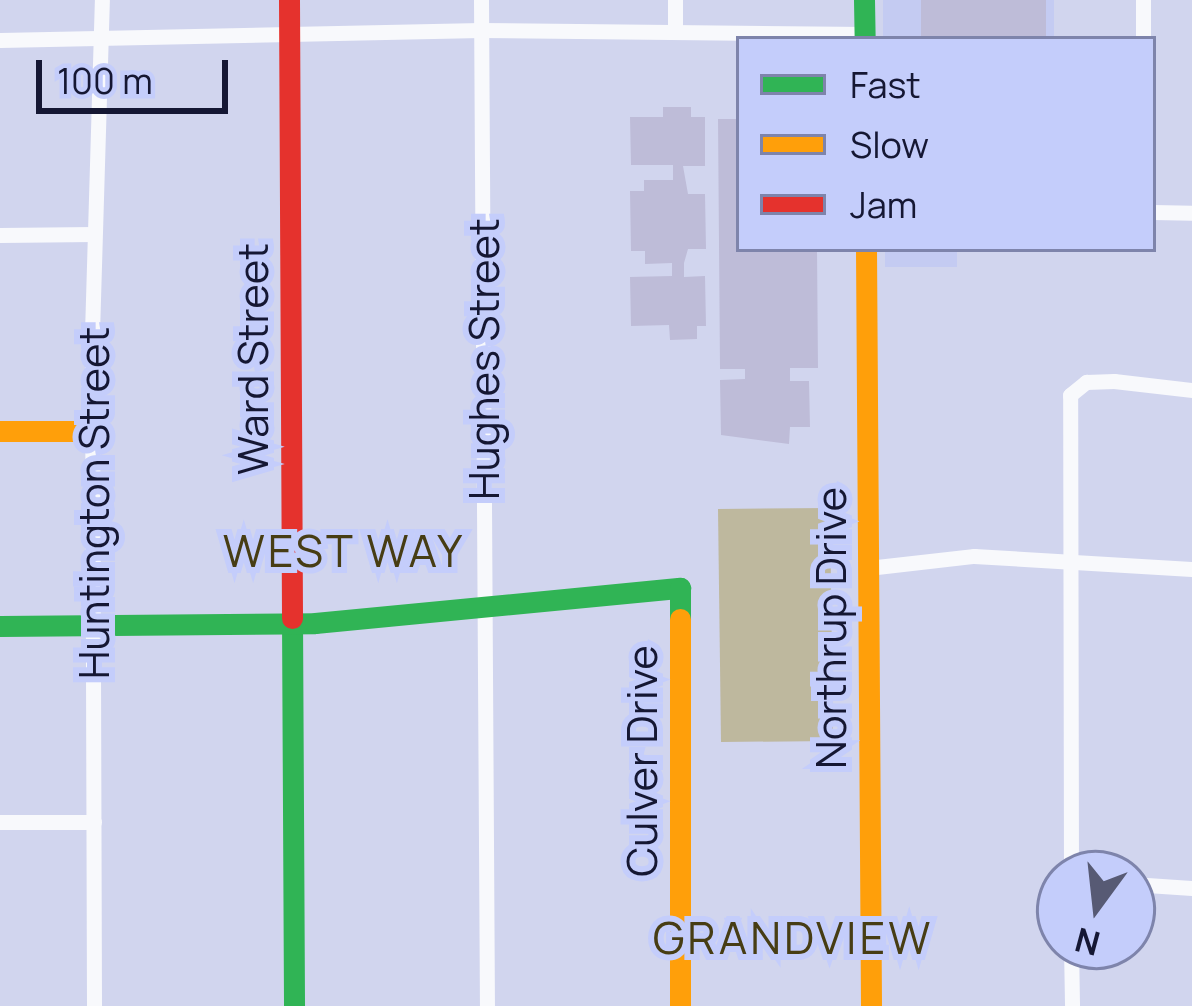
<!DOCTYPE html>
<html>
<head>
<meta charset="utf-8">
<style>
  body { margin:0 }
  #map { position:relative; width:1192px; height:1006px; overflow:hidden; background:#d1d5ee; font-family:Manrope,sans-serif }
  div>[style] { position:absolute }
  .built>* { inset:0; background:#c4cbf2 }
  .green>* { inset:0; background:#beb89e }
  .building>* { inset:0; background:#bebcd8 }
  .street>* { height:15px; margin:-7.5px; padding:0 7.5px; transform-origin:7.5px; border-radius:7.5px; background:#f8f9fc }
  .fast>* { height:21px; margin:-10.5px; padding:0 10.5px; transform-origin:10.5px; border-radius:10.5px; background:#30b455 }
  .slow>* { height:21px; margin:-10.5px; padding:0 10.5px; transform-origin:10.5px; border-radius:10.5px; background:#ff9f0a }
  .jam>* { height:21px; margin:-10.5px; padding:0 10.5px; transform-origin:10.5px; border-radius:10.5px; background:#e5322d }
  span { translate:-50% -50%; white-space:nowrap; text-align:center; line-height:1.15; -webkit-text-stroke:12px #c4cdfb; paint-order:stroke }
  .street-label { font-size:42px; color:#151733 }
  .neighbourhood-label { font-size:45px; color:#473d14; letter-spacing:3px }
  .legend { position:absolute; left:736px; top:36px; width:420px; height:216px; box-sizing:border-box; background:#c4cdfb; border:3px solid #7e84ab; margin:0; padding:15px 21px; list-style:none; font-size:36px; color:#151733 }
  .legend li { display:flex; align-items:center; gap:24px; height:60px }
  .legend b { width:60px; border:3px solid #7e84ab }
  .north { position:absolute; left:1036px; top:850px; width:120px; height:120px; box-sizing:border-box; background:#c4cdfb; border:3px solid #7e84ab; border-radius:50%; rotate:195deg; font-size:33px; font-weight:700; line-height:48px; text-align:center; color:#151733 }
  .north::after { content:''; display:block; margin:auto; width:42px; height:54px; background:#575a74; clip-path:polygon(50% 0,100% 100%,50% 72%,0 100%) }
  .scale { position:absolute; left:36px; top:60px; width:192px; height:54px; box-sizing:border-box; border:6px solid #151733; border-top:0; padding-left:15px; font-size:36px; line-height:42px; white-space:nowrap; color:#151733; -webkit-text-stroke:9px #c4cdfb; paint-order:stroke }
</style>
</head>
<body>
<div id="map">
  <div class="built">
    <div style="clip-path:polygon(883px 0,1054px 0,1054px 39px,883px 39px)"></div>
    <div style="clip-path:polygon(885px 249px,957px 249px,957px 267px,885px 267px)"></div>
  </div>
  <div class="green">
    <div style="clip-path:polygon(830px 508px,833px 741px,721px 742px,718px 509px)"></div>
  </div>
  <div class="building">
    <div style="clip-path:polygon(921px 0,1046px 0,1046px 39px,921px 39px)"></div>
    <div style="clip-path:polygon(663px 107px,691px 107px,691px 117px,705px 117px,705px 166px,683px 166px,688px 194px,705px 194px,706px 249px,688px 249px,684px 263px,684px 277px,705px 276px,706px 326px,697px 326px,697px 339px,670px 340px,669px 325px,631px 326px,630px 277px,672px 276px,672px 263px,645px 264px,645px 251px,631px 251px,630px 191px,644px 191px,644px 180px,673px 180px,673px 165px,631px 165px,630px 117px,663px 117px)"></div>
    <div style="clip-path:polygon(718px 119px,739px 119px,739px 249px,817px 249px,818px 368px,790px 368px,790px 381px,809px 381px,810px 427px,790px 427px,789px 444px,721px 435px,720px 380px,745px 379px,745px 369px,720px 369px)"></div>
  </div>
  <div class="street">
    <div style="left:481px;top:0;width:1006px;rotate:89.66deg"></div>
    <div style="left:675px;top:0;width:32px;rotate:90deg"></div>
    <div style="left:1143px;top:0;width:36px;rotate:90deg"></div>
    <div style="left:0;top:40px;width:481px;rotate:-1.2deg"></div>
    <div style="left:481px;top:30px;width:384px;rotate:0.6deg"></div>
    <div style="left:1153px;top:212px;width:39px;rotate:1deg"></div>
    <div style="left:0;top:235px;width:94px;rotate:-0.6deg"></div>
    <div style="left:868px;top:568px;width:107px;rotate:-6.5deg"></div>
    <div style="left:974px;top:556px;width:218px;rotate:3.4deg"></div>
    <div style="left:0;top:822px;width:94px"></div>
    <div style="left:1071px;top:874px;width:479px;rotate:-90.1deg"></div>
    <div style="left:1070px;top:395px;width:21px;rotate:-39deg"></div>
    <div style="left:1086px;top:382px;width:28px;rotate:-2deg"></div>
    <div style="left:1114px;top:381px;width:79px;rotate:6.6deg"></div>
    <div style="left:1132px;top:884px;width:60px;rotate:3.8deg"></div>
    <div style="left:1071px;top:946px;width:60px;rotate:89deg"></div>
    <div style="left:94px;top:1006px;width:673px;rotate:-90.17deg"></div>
    <div style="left:92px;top:333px;width:333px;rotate:-88.3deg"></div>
  </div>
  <div class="fast">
    <div style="left:864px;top:0;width:39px;rotate:89deg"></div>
    <div style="left:292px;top:618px;width:388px;rotate:89.7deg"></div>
    <div style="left:0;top:626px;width:315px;rotate:-0.5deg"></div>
    <div style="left:315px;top:623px;width:367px;rotate:-5.5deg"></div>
    <div style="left:680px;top:588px;width:31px;rotate:90deg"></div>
  </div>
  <div class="slow">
    <div style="left:866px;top:249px;width:757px;rotate:89.62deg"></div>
    <div style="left:0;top:431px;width:92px"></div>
    <div style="left:680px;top:619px;width:387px;rotate:90deg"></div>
  </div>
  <div class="jam">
    <div style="left:289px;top:0;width:618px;rotate:89.72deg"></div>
  </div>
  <div class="street-label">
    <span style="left:252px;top:359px;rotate:-90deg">Ward Street</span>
    <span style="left:483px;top:359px;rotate:-90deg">Hughes Street</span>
    <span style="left:93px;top:503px;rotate:-90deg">Huntington Street</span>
    <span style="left:830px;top:628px;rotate:-90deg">Northrup Drive</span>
    <span style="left:641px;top:761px;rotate:-90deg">Culver Drive</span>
  </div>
  <div class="neighbourhood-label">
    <span style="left:344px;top:551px">WEST WAY</span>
    <span style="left:793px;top:938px">GRANDVIEW</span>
  </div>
  <ul class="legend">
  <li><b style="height:15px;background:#30b455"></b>Fast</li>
  <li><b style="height:15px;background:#ff9f0a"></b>Slow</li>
  <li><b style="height:15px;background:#e5322d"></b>Jam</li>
  </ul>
  <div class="north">N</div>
  <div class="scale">100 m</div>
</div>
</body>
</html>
